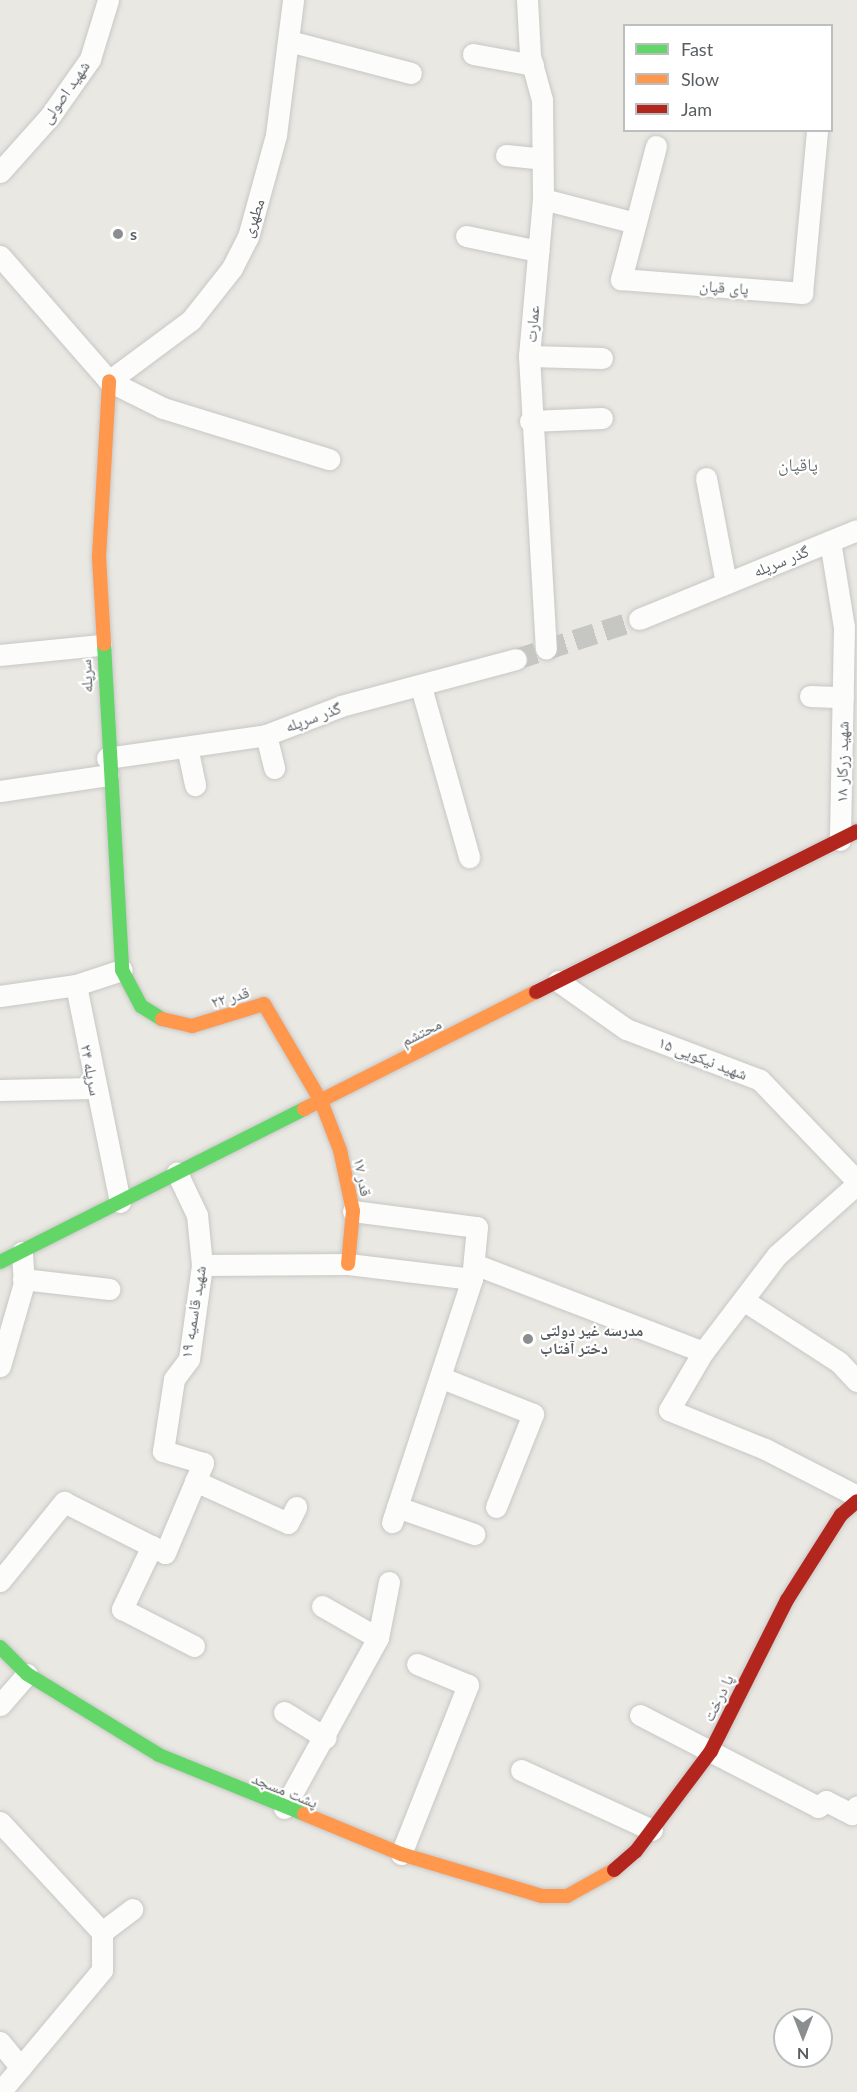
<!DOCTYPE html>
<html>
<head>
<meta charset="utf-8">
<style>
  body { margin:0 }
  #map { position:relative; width:857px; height:2092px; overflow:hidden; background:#eae8e2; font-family:Lato,"Noto Naskh Arabic",sans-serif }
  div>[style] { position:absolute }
  .street-tunnel>* { height:21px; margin-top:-10.5px; transform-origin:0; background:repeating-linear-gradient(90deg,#c6c6c2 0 21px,transparent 0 31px) }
  .roads { filter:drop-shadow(0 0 2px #c7c7c7) drop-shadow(0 0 2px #c7c7c7) }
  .street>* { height:21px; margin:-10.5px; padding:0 10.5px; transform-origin:10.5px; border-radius:10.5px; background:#fcfcfb }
  .fast>* { height:14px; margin:-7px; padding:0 7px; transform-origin:7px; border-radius:7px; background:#63d668 }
  .slow>* { height:14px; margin:-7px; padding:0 7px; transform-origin:7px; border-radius:7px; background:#ff974d }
  .jam>* { height:14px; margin:-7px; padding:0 7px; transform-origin:7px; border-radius:7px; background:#b3261e }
  .dots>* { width:16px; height:16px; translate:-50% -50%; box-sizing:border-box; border:3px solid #fff; border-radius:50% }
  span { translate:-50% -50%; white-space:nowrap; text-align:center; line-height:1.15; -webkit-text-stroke:4.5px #fff; paint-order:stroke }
  .street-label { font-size:16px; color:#585e62 }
  .poi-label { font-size:16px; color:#585e62; font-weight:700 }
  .left { translate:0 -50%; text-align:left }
  .neighbourhood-label { font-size:18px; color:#697074 }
  .legend { position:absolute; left:623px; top:24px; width:210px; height:108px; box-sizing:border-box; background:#fff; border:2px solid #bcbfc0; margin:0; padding:8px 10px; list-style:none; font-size:18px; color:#585e62 }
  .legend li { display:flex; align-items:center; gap:12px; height:30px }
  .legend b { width:30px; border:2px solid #bcbfc0 }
  .north { position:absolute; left:773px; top:2008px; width:60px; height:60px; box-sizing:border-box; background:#fff; border:2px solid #bcbfc0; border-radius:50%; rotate:180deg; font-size:16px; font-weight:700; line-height:24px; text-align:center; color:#585e62 }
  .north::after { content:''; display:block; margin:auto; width:21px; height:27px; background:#8b8e8f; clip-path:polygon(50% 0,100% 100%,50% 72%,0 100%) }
</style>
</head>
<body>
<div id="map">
  <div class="street-tunnel">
    <div style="left:516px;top:659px;width:129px;rotate:-18deg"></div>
  </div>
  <div class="roads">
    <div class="street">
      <div style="left:527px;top:0;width:56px;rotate:86.9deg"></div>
      <div style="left:530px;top:56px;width:46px;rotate:74.7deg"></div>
      <div style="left:542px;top:100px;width:99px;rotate:89.4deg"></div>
      <div style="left:543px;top:199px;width:158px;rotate:95.1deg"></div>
      <div style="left:529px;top:356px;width:293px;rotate:86.7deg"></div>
      <div style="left:289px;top:41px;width:126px;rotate:14.7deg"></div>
      <div style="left:473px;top:54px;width:61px;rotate:10.4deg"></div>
      <div style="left:656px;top:146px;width:138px;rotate:104.7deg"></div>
      <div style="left:621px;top:279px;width:182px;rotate:4.4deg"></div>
      <div style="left:802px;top:293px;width:162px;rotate:-84.7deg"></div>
      <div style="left:506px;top:155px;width:36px;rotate:6deg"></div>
      <div style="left:0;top:172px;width:75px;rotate:-48.2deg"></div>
      <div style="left:50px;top:116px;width:70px;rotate:-54.9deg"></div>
      <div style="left:90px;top:59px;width:62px;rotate:-73deg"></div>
      <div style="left:543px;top:199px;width:95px;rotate:14.6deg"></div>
      <div style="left:466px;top:236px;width:74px;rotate:11.8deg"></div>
      <div style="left:0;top:256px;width:166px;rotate:48.9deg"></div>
      <div style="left:109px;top:381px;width:60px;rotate:26.6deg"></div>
      <div style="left:163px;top:408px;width:174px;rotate:17.1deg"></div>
      <div style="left:529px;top:356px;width:73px;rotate:1.6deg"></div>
      <div style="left:109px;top:381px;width:102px;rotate:-36.6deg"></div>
      <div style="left:191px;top:320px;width:66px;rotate:-51.7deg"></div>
      <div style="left:232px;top:268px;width:35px;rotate:-63deg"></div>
      <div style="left:248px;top:237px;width:106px;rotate:-74.6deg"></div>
      <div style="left:276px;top:135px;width:136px;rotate:-82.8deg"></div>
      <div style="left:530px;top:421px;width:72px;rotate:-2.4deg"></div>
      <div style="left:706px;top:478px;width:107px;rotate:79.2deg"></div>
      <div style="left:830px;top:541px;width:87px;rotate:80.8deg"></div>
      <div style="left:844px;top:627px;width:213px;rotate:91.1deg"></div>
      <div style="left:639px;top:619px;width:235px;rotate:-22.2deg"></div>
      <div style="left:0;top:655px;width:101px;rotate:-5.7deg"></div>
      <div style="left:421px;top:687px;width:177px;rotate:74.2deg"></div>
      <div style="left:810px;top:696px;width:33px;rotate:2deg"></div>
      <div style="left:266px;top:735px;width:34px;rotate:76deg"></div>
      <div style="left:187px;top:747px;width:39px;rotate:78deg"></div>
      <div style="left:107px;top:758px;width:161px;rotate:-8.2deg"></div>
      <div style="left:266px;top:735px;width:80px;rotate:-21.1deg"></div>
      <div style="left:341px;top:706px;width:181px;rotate:-15deg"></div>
      <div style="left:0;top:791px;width:109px;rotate:-8.4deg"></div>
      <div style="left:558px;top:981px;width:83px;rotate:35.2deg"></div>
      <div style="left:626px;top:1029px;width:143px;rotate:20.8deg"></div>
      <div style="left:760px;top:1080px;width:140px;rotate:46.2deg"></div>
      <div style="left:0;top:996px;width:77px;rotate:-8.2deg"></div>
      <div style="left:0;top:1090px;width:94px;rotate:-1.2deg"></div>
      <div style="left:857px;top:1184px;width:107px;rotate:138.4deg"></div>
      <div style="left:777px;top:1255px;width:122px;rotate:127.3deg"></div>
      <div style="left:703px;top:1352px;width:67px;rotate:120.4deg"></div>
      <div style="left:669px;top:1410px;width:104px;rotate:22.1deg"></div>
      <div style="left:765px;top:1449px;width:103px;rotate:27.1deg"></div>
      <div style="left:120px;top:1202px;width:221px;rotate:-101.5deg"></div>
      <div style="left:76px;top:985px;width:48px;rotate:-18.1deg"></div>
      <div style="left:353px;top:1211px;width:125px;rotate:7.4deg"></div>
      <div style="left:477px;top:1227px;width:52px;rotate:95.5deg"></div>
      <div style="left:472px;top:1279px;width:256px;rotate:108.2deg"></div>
      <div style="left:474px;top:1264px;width:245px;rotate:21deg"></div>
      <div style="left:202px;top:1265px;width:146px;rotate:-0.4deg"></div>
      <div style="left:348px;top:1264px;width:125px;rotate:6.9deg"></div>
      <div style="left:23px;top:1279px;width:87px;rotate:6.6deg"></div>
      <div style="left:743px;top:1300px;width:114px;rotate:32.9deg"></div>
      <div style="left:839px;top:1362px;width:26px;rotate:47deg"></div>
      <div style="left:0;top:1366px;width:86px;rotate:-73.9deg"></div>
      <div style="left:24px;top:1283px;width:31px;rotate:-94deg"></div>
      <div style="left:442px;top:1378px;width:98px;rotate:21.6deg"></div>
      <div style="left:533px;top:1414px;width:100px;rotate:111.7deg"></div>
      <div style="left:195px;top:1481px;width:102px;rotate:24.3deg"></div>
      <div style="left:288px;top:1523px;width:18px;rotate:-63deg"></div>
      <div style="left:397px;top:1507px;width:82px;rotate:19.3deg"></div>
      <div style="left:152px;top:1546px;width:70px;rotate:115.5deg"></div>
      <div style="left:122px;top:1609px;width:81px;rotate:27.2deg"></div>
      <div style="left:0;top:1581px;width:102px;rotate:-51deg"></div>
      <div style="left:64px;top:1502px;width:113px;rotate:26.8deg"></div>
      <div style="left:165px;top:1553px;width:98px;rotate:-67.1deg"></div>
      <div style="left:203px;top:1463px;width:42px;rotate:-163.3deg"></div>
      <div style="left:163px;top:1451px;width:73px;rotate:-81.3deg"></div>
      <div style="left:174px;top:1379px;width:25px;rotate:-53deg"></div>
      <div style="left:189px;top:1359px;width:95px;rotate:-82.1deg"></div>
      <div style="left:202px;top:1265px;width:50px;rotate:-95.7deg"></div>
      <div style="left:197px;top:1215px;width:47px;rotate:-115.5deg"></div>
      <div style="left:322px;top:1606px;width:64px;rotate:29.7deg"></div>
      <div style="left:0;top:1705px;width:41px;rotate:-48.9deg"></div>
      <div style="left:284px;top:1712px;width:49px;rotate:31.8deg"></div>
      <div style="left:640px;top:1715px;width:200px;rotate:27.3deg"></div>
      <div style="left:818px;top:1807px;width:10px;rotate:-37deg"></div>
      <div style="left:826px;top:1801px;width:29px;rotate:27deg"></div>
      <div style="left:852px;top:1814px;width:9px;rotate:-58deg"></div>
      <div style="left:521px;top:1770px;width:144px;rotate:24.6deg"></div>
      <div style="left:284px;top:1808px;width:194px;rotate:-61.1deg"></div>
      <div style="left:378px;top:1638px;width:57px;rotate:-78.9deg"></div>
      <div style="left:0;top:1822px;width:150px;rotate:47.2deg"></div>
      <div style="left:401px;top:1854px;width:182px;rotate:-68.4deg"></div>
      <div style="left:468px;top:1685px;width:55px;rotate:-157.6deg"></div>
      <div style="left:102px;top:1932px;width:38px;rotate:-37deg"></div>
      <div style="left:0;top:2042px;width:33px;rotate:51deg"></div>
      <div style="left:0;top:2092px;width:159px;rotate:-50.1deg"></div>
      <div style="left:102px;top:1970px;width:38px;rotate:-90deg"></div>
    </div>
    <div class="fast">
      <div style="left:104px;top:644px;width:326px;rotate:86.8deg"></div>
      <div style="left:122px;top:970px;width:41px;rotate:62.2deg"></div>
      <div style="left:141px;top:1006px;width:25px;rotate:32deg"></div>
      <div style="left:0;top:1262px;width:340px;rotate:-26.7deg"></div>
      <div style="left:0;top:1647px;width:38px;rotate:45deg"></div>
      <div style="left:27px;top:1674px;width:155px;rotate:31.5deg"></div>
      <div style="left:159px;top:1755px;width:157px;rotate:22.1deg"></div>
    </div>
    <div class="slow">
      <div style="left:104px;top:644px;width:87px;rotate:-93.3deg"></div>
      <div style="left:99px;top:557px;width:176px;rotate:-86.7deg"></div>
      <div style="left:162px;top:1019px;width:31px;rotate:13deg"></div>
      <div style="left:192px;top:1026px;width:75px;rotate:-17deg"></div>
      <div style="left:264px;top:1004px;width:113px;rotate:59.6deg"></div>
      <div style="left:321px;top:1101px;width:53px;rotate:68.8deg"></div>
      <div style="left:340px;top:1150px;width:62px;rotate:78deg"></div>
      <div style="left:353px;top:1211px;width:53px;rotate:95.4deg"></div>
      <div style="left:304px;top:1109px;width:260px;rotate:-26.8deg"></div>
      <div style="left:304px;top:1814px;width:105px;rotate:22.4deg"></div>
      <div style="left:401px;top:1854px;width:147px;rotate:16.6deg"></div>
      <div style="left:542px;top:1896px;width:25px"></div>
      <div style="left:567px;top:1896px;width:54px;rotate:-29deg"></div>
    </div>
    <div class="jam">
      <div style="left:536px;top:992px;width:359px;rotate:-26.6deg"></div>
      <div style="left:614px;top:1870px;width:29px;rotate:-41deg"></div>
      <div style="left:636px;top:1851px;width:125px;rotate:-53.1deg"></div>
      <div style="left:711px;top:1751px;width:169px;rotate:-63.3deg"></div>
      <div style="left:787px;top:1600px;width:101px;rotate:-57.6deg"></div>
      <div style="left:841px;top:1515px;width:21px;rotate:-41deg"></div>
    </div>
  </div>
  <div class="dots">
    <div style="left:118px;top:234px;background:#8b8e8f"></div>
    <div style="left:528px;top:1339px;background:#8b8e8f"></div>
  </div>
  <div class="street-label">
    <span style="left:65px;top:92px;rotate:-55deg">شهید اصولی</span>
    <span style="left:253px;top:218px;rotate:-71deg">مطهری</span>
    <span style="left:724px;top:287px;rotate:4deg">پای قپان</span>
    <span style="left:532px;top:324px;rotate:-85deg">عمارت</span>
    <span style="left:781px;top:561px;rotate:-22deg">گذر سرپله</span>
    <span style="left:86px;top:676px;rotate:-93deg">سرپله</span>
    <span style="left:313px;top:717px;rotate:-20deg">گذر سرپله</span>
    <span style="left:842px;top:762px;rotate:-89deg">شهید زرکار ۱۸</span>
    <span style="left:230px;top:997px;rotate:-17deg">قدر ۲۲</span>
    <span style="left:421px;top:1032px;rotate:-27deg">محتشم</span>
    <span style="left:703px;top:1058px;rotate:21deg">شهید نیکویی ۱۵</span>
    <span style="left:91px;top:1070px;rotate:79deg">سرپله ۲۴</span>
    <span style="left:363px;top:1177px;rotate:79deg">قدر ۱۷</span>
    <span style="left:193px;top:1312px;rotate:-81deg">شهید قاسمیه ۱۹</span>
    <span style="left:718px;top:1698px;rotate:-64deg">پا درخت</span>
    <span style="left:285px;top:1790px;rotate:22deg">پشت مسجد</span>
  </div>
  <div class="poi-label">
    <span class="left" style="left:130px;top:234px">s</span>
    <span class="left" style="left:540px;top:1339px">مدرسه غیر دولتی<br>دختر آفتاب</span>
  </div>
  <div class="neighbourhood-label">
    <span style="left:798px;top:464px">پاقپان</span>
  </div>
  <ul class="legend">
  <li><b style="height:8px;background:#63d668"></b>Fast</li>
  <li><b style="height:8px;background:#ff974d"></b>Slow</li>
  <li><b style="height:8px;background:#b3261e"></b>Jam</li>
  </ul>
  <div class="north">N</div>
</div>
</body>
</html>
